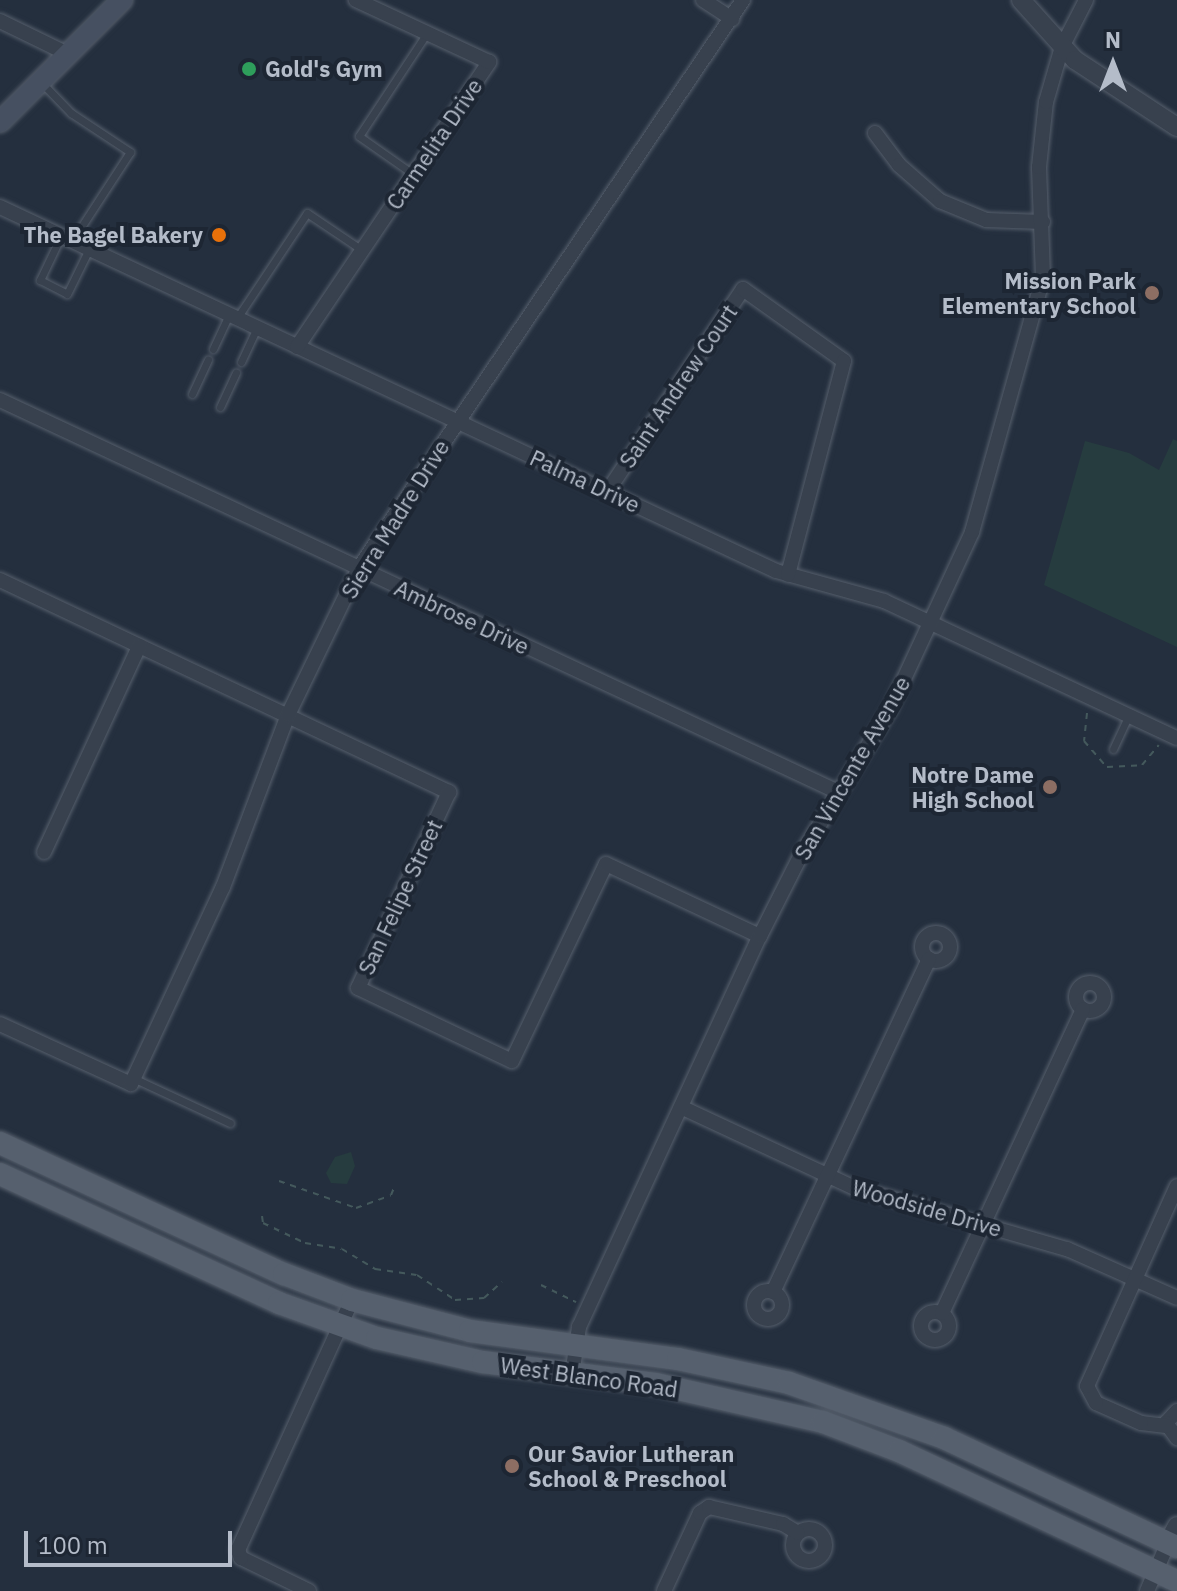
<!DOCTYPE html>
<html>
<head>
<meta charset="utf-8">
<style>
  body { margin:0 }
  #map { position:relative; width:1177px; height:1591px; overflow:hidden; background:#242f3e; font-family:"IBM Plex Sans",sans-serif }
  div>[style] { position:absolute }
  .green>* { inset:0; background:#263c3f }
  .path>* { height:2px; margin-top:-1px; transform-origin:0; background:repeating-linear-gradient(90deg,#44595c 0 6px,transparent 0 12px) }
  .roads { filter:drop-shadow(0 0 2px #565f6c) drop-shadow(0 0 2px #565f6c) }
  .service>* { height:7px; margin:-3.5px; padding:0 3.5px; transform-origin:3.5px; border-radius:3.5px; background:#38414e }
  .minor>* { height:14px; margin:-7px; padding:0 7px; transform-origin:7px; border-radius:7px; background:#38414e }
  .minor>.ring { margin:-7px; padding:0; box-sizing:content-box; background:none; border:14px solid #38414e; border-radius:50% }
  .tertiary>* { height:18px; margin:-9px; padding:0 9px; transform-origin:9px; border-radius:9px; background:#38414e }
  .secondary>* { height:20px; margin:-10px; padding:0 10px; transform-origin:10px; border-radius:10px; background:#465061 }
  .primary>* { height:22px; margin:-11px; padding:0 11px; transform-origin:11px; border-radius:11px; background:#56606e }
  .dots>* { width:22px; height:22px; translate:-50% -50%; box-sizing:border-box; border:4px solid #1d2633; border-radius:50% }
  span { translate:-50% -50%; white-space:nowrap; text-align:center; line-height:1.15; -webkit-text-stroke:8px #1d2633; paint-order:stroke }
  .poi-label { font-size:22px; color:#b4bcc9; font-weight:700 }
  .left { translate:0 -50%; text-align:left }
  .right { translate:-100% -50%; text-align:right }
  .street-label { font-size:22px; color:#b4bcc9 }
  .north { position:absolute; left:1073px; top:24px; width:80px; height:80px; -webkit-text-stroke:6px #1d2633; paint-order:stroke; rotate:0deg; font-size:22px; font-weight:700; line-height:32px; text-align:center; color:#b4bcc9 }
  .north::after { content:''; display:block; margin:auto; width:28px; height:36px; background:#b4bcc9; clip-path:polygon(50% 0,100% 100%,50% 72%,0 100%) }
  .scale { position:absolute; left:24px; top:1531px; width:208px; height:36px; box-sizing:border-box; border:4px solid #b4bcc9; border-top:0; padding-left:10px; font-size:24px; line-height:28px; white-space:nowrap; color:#b4bcc9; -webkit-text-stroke:6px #1d2633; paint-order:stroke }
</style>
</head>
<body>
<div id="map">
  <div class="green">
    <div style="clip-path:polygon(1173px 439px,1177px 441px,1177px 647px,1044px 585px,1085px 441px,1129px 453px,1159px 470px)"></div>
    <div style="clip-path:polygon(351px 1152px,355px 1166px,347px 1184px,331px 1183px,326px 1173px,335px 1157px)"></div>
  </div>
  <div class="path">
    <div style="left:1087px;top:713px;width:28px;rotate:96deg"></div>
    <div style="left:1084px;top:741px;width:35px;rotate:49deg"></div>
    <div style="left:1107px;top:767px;width:35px;rotate:-3deg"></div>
    <div style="left:1142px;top:765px;width:26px;rotate:-50deg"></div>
    <div style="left:279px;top:1181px;width:82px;rotate:19.3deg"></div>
    <div style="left:356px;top:1208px;width:37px;rotate:-20deg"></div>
    <div style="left:391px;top:1195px;width:8px;rotate:-67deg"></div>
    <div style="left:262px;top:1216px;width:7px;rotate:82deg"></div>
    <div style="left:263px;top:1223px;width:47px;rotate:25.5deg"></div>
    <div style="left:305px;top:1243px;width:37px;rotate:9deg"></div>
    <div style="left:342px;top:1249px;width:39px;rotate:31deg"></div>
    <div style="left:375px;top:1269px;width:42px;rotate:8.1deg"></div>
    <div style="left:417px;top:1275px;width:45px;rotate:33.3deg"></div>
    <div style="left:455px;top:1300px;width:29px;rotate:-4deg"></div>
    <div style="left:484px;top:1298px;width:24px;rotate:-42deg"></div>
    <div style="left:541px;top:1285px;width:39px;rotate:26deg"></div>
  </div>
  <div class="roads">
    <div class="service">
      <div style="left:42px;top:83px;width:42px;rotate:46deg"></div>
      <div style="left:71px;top:113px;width:71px;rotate:33.5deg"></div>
      <div style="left:130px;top:152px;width:106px;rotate:123.1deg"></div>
      <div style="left:413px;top:174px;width:66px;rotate:-144.9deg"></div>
      <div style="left:359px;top:136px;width:123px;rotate:-56.6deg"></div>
      <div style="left:61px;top:236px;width:49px;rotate:115.5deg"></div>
      <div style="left:40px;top:280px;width:30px;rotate:27deg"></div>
      <div style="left:67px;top:294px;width:50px;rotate:-63.9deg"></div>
      <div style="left:237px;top:318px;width:126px;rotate:-56.3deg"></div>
      <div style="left:307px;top:213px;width:66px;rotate:33.9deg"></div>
      <div style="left:213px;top:349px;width:38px;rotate:-65deg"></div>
      <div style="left:241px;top:362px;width:38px;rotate:-65deg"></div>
      <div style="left:192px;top:394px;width:38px;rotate:-65deg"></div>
      <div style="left:220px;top:407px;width:38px;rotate:-65deg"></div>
      <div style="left:1113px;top:749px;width:38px;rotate:-65deg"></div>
      <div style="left:133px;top:1078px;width:107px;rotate:24.9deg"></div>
    </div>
    <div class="minor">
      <div style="left:703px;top:0;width:35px;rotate:33deg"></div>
      <div style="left:0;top:21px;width:76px;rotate:25.9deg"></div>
      <div style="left:875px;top:133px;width:40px;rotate:53deg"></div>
      <div style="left:899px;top:165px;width:55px;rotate:41.3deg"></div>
      <div style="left:940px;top:201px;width:50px;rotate:22.4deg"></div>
      <div style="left:986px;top:220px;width:57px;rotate:2deg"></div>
      <div style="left:0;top:207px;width:857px;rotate:25.13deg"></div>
      <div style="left:776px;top:571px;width:112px;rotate:15.5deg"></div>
      <div style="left:884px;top:601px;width:323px;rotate:25.1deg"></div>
      <div style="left:297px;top:347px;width:344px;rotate:-56deg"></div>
      <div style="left:489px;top:62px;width:147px;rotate:-155deg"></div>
      <div style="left:0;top:400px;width:925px;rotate:25.07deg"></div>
      <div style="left:607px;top:492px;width:244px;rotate:-56.2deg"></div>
      <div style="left:743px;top:289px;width:124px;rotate:35.5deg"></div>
      <div style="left:844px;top:361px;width:221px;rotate:104.7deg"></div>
      <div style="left:0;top:580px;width:497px;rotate:25.3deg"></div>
      <div style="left:449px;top:792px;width:216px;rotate:114.9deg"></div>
      <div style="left:358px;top:988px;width:170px;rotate:25.4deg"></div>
      <div style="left:512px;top:1061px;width:218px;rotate:-64.5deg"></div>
      <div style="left:606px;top:864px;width:170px;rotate:25.1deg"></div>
      <div style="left:44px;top:852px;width:227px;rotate:-65.2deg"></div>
      <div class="ring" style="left:922px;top:933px;width:14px;height:14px"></div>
      <div class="ring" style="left:1076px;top:983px;width:14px;height:14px"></div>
      <div style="left:0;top:1024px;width:144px;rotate:24.6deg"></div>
      <div style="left:131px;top:1084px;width:217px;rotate:-65deg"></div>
      <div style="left:223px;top:887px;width:184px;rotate:-69.3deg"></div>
      <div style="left:288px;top:715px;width:163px;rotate:-64.2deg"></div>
      <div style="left:359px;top:568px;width:686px;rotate:-55.94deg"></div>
      <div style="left:681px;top:1107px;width:192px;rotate:25deg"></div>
      <div style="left:855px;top:1188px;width:221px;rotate:16.1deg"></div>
      <div style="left:1067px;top:1249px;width:120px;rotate:24deg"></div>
      <div class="ring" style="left:754px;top:1291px;width:14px;height:14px"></div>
      <div style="left:773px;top:1292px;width:368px;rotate:-64.9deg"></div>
      <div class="ring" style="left:921px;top:1312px;width:14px;height:14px"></div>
      <div style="left:942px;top:1313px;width:335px;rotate:-65.1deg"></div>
      <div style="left:572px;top:1375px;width:49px;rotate:-81.7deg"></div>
      <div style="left:579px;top:1327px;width:431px;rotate:-65.2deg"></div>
      <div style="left:760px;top:936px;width:91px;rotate:-63.2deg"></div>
      <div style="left:801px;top:855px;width:171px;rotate:-58.6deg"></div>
      <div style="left:890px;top:709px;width:195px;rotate:-65.1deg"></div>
      <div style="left:972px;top:532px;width:265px;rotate:-74.4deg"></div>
      <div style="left:1043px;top:277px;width:110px;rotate:-92.1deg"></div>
      <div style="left:1039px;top:167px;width:65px;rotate:-83.9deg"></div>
      <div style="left:1046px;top:102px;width:57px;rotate:-73.8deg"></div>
      <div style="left:1062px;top:47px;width:53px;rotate:-62.9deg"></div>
      <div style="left:1177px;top:1411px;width:16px;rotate:133deg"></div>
      <div style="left:1166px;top:1423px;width:19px;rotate:54deg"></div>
      <div style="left:1166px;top:1426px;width:25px;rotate:-173deg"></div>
      <div style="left:1141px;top:1423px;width:49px;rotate:-156deg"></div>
      <div style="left:1096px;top:1403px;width:19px;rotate:-118deg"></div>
      <div style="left:1087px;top:1386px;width:219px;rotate:-65.8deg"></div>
      <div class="ring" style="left:793px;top:1529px;width:18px;height:18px"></div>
      <div style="left:309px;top:1591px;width:76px;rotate:-154.1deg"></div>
      <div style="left:241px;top:1558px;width:9px;rotate:-111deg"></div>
      <div style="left:238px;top:1550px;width:275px;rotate:-65.5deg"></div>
      <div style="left:664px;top:1591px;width:86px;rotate:-65.2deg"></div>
      <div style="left:700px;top:1513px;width:11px;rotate:-34deg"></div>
      <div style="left:709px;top:1507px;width:76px;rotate:12.9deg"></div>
      <div style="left:783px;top:1524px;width:17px;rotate:31deg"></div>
      <div style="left:1147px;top:1591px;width:52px;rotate:-66.4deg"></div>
    </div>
    <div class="tertiary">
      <div style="left:1021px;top:0;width:81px;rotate:48deg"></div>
      <div style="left:1075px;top:60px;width:122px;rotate:33.3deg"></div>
      <div style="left:1168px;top:1543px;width:19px;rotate:-62deg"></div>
    </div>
    <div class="secondary">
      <div style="left:0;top:122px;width:173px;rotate:-45deg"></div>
    </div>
    <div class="primary">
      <div style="left:0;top:1143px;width:313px;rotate:24.8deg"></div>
      <div style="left:284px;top:1274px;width:73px;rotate:20.9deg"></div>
      <div style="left:352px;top:1300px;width:122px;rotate:14.7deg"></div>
      <div style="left:470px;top:1331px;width:210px;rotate:7.7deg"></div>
      <div style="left:678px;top:1359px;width:114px;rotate:12.2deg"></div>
      <div style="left:789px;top:1383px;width:164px;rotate:19.5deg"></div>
      <div style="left:944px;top:1438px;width:257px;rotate:25.1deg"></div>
      <div style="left:0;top:1174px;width:307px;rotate:24.8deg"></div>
      <div style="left:279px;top:1303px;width:104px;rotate:19.7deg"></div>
      <div style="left:377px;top:1338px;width:109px;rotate:12.8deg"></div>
      <div style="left:483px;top:1362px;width:174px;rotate:7.2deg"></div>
      <div style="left:656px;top:1384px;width:171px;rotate:12.8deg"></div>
      <div style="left:823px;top:1422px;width:81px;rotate:20.9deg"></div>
      <div style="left:899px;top:1451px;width:307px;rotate:25.1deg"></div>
    </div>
  </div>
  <div class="dots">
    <div style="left:249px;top:69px;background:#2e9e5b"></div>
    <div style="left:219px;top:235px;background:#e8710a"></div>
    <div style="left:1152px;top:293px;background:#8d6e63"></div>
    <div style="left:1050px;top:787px;background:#8d6e63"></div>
    <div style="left:512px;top:1466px;background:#8d6e63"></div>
  </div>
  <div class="poi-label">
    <span class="left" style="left:265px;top:69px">Gold's Gym</span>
    <span class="right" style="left:203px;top:235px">The Bagel Bakery</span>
    <span class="right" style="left:1136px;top:293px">Mission Park<br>Elementary School</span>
    <span class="right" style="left:1034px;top:787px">Notre Dame<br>High School</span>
    <span class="left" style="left:528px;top:1466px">Our Savior Lutheran<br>School &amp; Preschool</span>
  </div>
  <div class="street-label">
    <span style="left:434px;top:144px;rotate:-56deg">Carmelita Drive</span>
    <span style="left:678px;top:386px;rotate:-56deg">Saint Andrew Court</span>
    <span style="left:585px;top:481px;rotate:25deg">Palma Drive</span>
    <span style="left:395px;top:519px;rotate:-58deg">Sierra Madre Drive</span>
    <span style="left:462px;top:617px;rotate:25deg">Ambrose Drive</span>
    <span style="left:852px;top:768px;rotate:-60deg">San Vincente Avenue</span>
    <span style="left:400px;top:897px;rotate:-65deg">San Felipe Street</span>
    <span style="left:927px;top:1208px;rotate:16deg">Woodside Drive</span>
    <span style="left:589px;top:1377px;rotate:8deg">West Blanco Road</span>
  </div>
  <div class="north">N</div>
  <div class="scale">100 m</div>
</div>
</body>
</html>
